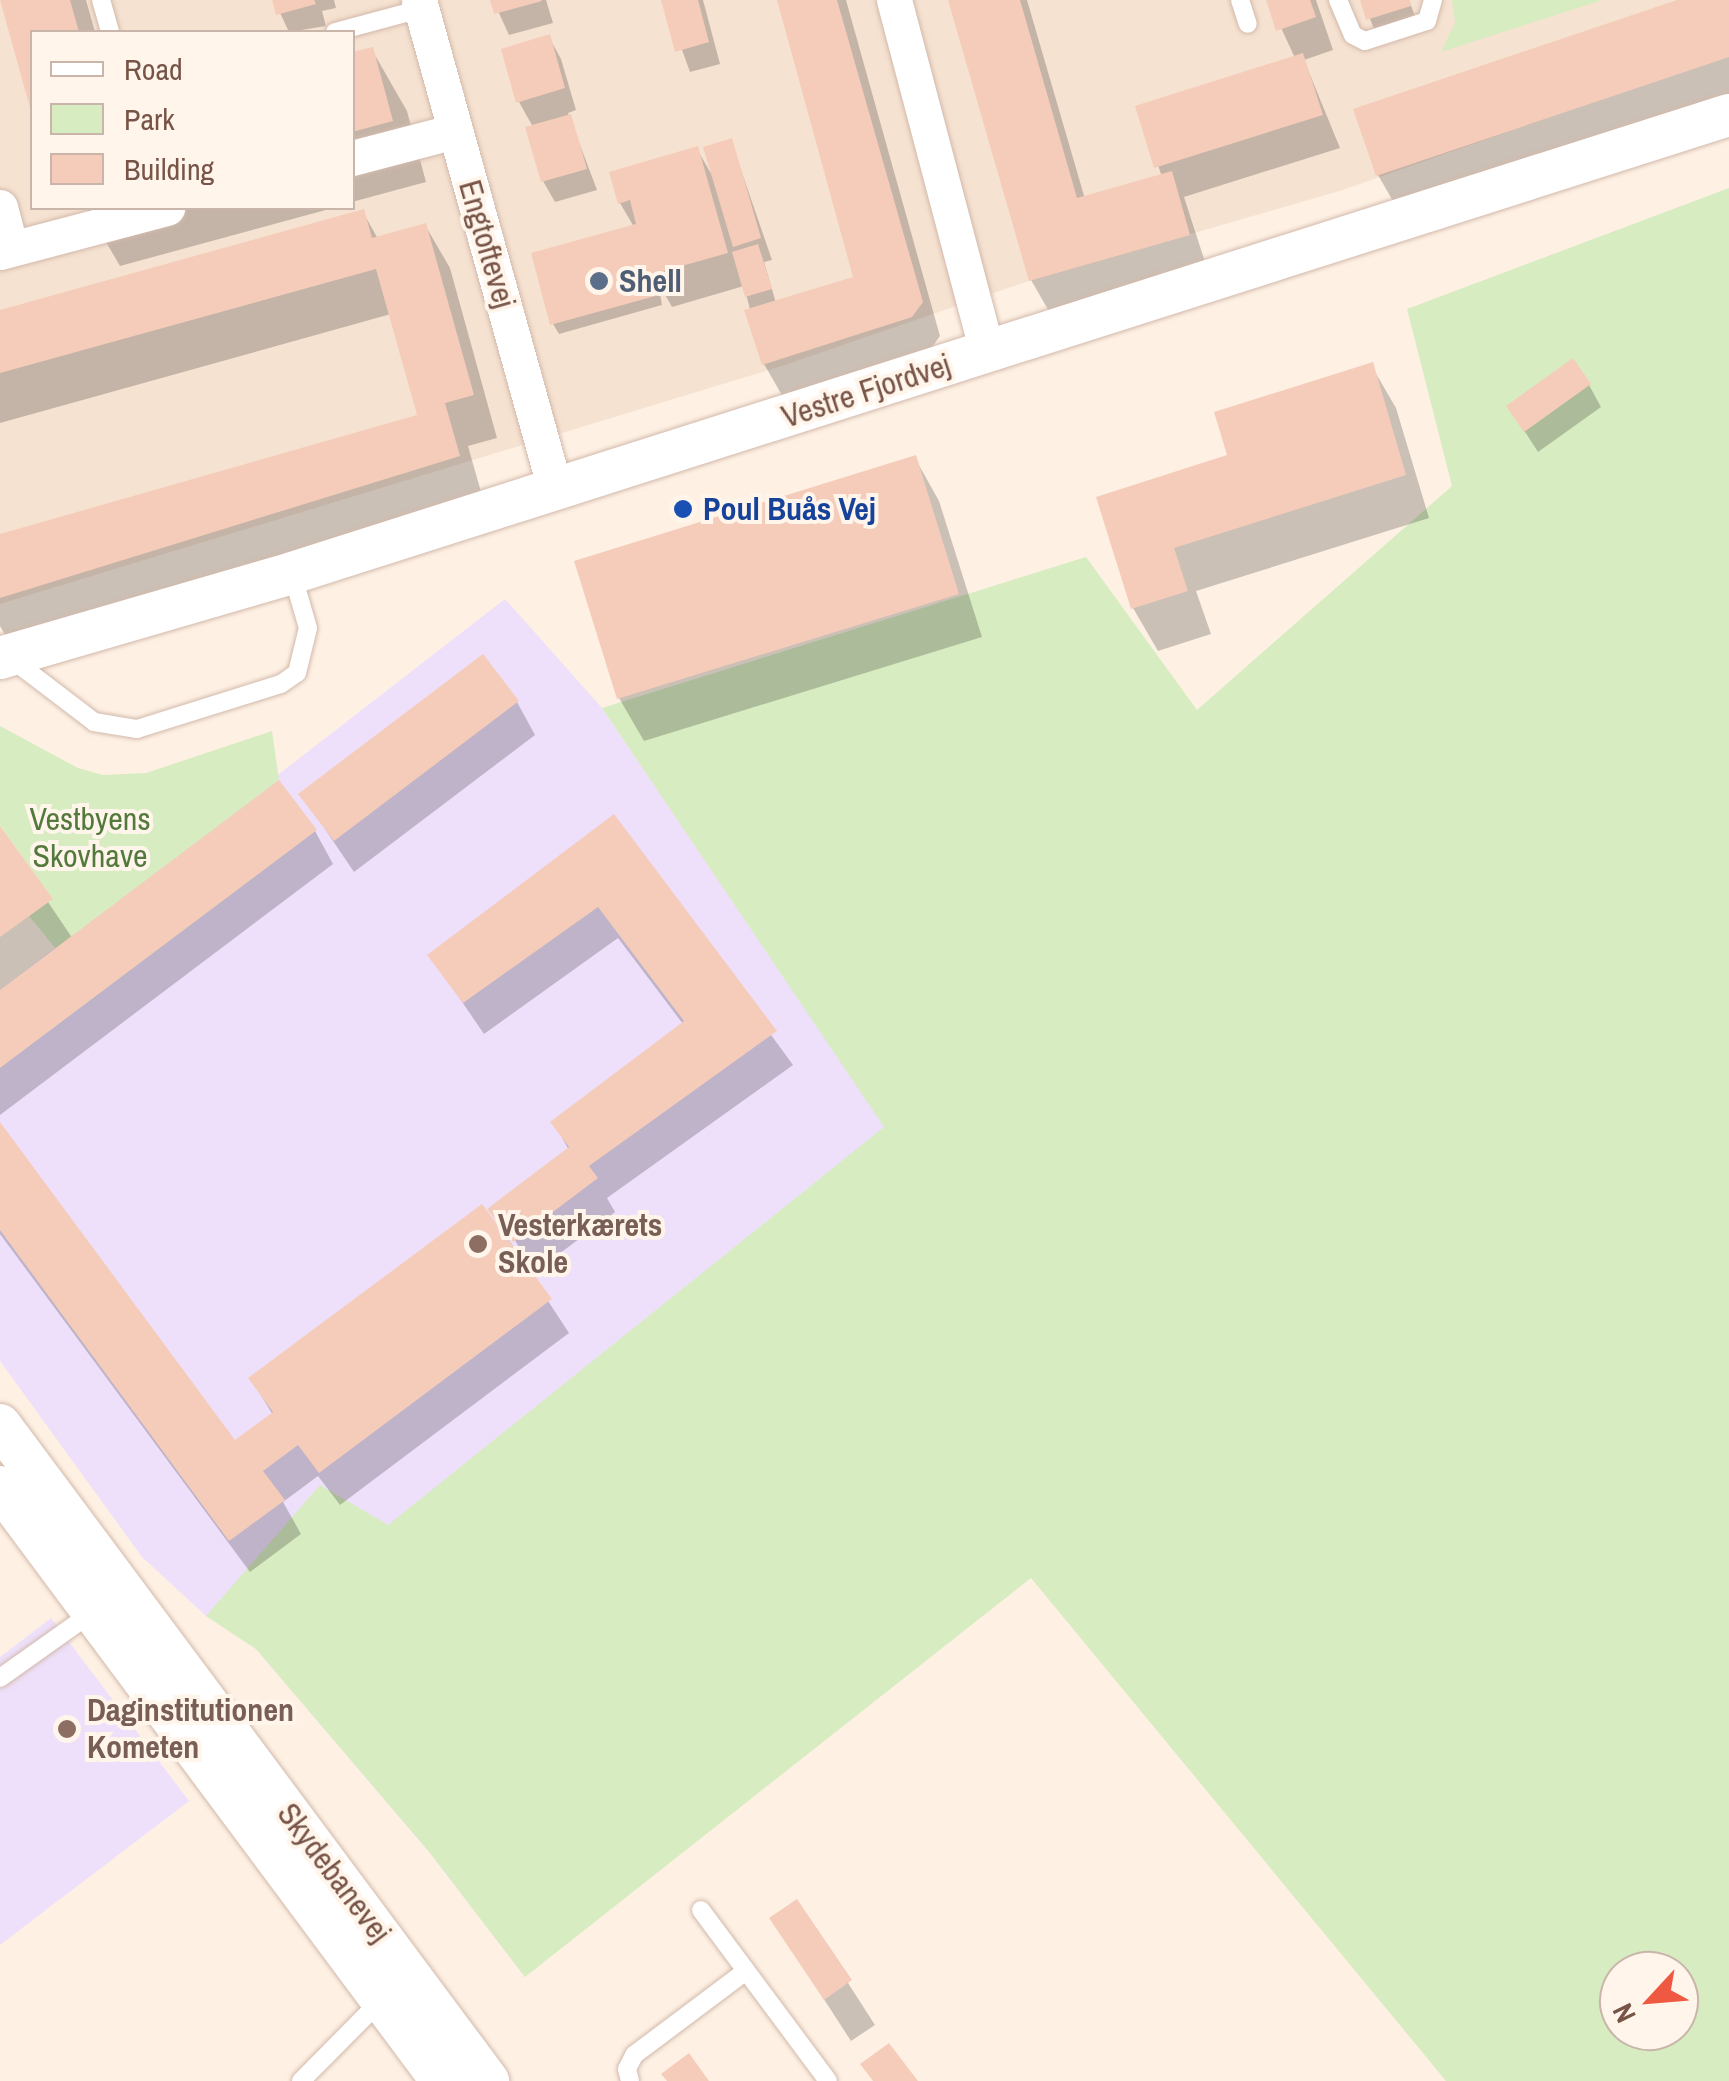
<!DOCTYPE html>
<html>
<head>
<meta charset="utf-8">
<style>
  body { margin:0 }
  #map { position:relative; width:1729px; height:2081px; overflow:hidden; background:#fef1e4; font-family:"Archivo Narrow",sans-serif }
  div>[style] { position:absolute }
  .residential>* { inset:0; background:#f6e2d1 }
  .education>* { inset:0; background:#eee0fa }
  .green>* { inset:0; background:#d7ecc1 }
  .shadow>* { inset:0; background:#0003 }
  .building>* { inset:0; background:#f5ccb9 }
  .roads { filter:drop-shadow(0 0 2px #d2b9ab) drop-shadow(0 0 2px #d2b9ab) }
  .service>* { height:18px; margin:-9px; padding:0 9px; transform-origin:9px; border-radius:9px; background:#fff }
  .minor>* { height:35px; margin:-17.5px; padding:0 17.5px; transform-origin:17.5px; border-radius:17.5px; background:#fff }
  .tertiary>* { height:42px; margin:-21px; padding:0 21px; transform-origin:21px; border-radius:21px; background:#fff }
  .dots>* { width:28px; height:28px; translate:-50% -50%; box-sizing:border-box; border:5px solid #fff5eb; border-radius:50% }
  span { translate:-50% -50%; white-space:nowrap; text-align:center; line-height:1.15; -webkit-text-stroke:8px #fff5eb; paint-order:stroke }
  .street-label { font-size:32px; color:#785447 }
  .service-label { font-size:32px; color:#4e5e75; font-weight:700 }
  .left { translate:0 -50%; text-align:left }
  .transit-label { font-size:32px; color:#164399; font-weight:700 }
  .park-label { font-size:32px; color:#53793c }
  .education-label { font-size:32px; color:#785e54; font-weight:700 }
  .legend { position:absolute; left:30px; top:30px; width:325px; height:180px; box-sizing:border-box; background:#fff5eb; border:2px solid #c9b5a9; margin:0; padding:12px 18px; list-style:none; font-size:30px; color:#785447 }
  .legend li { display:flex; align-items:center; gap:20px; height:50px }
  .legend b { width:50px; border:2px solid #c9b5a9 }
  .north { position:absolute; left:1599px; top:1951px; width:100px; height:100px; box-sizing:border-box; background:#fff5eb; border:2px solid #c9b5a9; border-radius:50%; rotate:244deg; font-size:28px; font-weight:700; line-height:40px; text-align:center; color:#785447 }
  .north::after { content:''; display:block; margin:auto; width:35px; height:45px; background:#ef5841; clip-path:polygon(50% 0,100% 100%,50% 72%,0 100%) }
</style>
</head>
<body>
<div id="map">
  <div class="residential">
    <div style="clip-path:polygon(evenodd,0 0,1729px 0,1729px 54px,1343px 190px,1029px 281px,782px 366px,0 604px,0 0,32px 32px,352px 32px,352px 208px,32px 208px,32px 32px)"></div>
  </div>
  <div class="education">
    <div style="clip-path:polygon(505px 599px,602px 708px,885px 1127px,525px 1977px,430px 1853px,256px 1649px,206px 1616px,142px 1557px,0 1361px,0 990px)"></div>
    <div style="clip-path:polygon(51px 1618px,189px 1801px,0 1945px,0 1657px)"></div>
  </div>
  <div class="green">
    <div style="clip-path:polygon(1452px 0,1602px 0,1441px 52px,1455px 23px)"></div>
    <div style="clip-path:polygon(evenodd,1729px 188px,1729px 2081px,1446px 2081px,1031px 1578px,525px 1977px,430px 1853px,256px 1649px,206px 1616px,320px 1485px,388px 1525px,884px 1127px,602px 708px,1086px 557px,1197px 710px,1452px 486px,1407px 309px,1729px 188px,1619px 1971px,1679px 1971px,1679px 2031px,1619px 2031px,1619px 1971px)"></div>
    <div style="clip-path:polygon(0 726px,78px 768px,103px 775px,146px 773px,272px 731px,279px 780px,56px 949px,29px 916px,52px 898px,0 826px)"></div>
  </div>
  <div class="shadow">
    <div style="clip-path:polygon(2px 0,86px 0,95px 32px,32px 32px,32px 110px)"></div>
    <div style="clip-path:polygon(274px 0,334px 0,336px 8px,322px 11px,326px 26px,289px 32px)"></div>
    <div style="clip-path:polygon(493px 0,546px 0,553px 23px,509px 35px)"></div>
    <div style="clip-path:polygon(664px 0,703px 0,720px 64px,690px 72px)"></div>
    <div style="clip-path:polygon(780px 0,846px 0,940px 336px,930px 350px,783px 397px,764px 364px,744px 286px,672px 307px,658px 282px,662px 305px,559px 334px,553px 324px,634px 227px,620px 203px,697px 149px,713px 177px,731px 141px,772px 260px,764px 262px,776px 303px,856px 279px)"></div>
    <div style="clip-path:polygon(951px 0,1027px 0,1085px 199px,1162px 177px,1138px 107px,1295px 58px,1268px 0,1316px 0,1333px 50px,1304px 60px,1340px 148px,1184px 197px,1207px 268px,1050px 313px,1031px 280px)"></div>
    <div style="clip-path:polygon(1409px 0,1415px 16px,1374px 29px,1363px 1px)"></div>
    <div style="clip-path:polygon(1685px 0,1729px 0,1729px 96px,1397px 208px,1378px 175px)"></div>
    <div style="clip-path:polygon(549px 37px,561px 59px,576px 110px,568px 113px,597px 190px,555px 202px,543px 181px,533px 127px,519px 102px)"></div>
    <div style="clip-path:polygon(372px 50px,407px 111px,426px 182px,352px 202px,352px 55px)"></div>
    <div style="clip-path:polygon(86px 208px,333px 208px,120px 266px)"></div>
    <div style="clip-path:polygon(363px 212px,378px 239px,425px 225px,450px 268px,497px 438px,468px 446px,483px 499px,21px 663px,0 626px,0 537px,420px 417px,391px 314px,0 423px,0 313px)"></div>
    <div style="clip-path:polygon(1371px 365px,1396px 408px,1429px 518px,1196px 591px,1211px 634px,1158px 651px,1133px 608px,1230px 457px)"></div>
    <div style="clip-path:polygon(1589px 385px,1601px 407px,1538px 452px,1509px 407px)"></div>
    <div style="clip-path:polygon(915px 458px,939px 501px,982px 637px,644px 741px,619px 698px,577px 562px)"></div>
    <div style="clip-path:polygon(517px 702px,535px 735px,354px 872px,302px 795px)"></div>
    <div style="clip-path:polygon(evenodd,613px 818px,793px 1065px,607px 1198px,615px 1212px,531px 1275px,569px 1333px,340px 1505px,318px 1476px,283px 1502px,301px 1534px,250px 1572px,0 1234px,0 1126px,235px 1444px,273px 1415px,251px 1379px,505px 1233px,491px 1209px,569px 1150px,553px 1122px,683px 1024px,618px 938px,484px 1034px,430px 955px,613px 818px,509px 1230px,531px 1268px,529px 1269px,504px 1233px,509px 1230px)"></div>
    <div style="clip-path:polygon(0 831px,73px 939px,315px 831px,333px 864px,0 1115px)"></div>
    <div style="clip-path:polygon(796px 1902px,875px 2025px,851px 2041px,772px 1919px)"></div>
  </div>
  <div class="building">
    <div style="clip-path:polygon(0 0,70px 0,79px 32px,32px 32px,32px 115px)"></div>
    <div style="clip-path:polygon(272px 0,314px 0,316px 4px,276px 15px)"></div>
    <div style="clip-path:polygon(490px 0,541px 0,542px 1px,494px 14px)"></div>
    <div style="clip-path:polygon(661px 0,698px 0,709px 42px,675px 52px)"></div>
    <div style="clip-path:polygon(777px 0,837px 0,923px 302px,912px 317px,762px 365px,744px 310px,853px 277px)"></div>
    <div style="clip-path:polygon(948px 0,1020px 0,1077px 198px,1172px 171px,1190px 235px,1029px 281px)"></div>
    <div style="clip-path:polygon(1266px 0,1310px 0,1316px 17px,1276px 31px)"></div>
    <div style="clip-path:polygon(1360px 0,1409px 0,1411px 6px,1366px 20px)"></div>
    <div style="clip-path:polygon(1677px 0,1729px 0,1729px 57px,1376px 176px,1353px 109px)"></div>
    <div style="clip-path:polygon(550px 34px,565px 88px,516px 103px,501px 49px)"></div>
    <div style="clip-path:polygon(373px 47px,393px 121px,352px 132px,352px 52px)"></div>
    <div style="clip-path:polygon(1303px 53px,1323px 115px,1154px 168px,1135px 106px)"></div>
    <div style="clip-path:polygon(571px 114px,587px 169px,541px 182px,525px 127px)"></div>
    <div style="clip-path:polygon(732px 138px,761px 238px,733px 247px,703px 147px)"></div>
    <div style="clip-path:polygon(698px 146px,728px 253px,653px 274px,659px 295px,550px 325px,531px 253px,636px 224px,630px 200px,618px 204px,609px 172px)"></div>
    <div style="clip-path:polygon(364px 209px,372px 238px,426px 223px,474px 395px,445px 403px,460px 456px,0 598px,0 534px,417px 415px,376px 269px,0 373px,0 310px)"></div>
    <div style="clip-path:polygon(758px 244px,772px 289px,745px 297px,732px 252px)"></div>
    <div style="clip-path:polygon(1573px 358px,1591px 384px,1524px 432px,1506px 406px)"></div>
    <div style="clip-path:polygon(1373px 362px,1406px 475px,1174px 548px,1188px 591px,1131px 609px,1096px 497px,1227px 455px,1214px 412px)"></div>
    <div style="clip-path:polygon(916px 455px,959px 594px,617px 699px,574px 561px)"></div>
    <div style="clip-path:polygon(483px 654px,519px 701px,334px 841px,298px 794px)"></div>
    <div style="clip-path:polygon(279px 780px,317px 830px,0 1068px,0 990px)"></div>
    <div style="clip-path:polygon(614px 814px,777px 1031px,589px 1166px,598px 1178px,513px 1242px,487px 1209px,569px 1147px,550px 1122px,684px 1021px,598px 907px,463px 1003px,427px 955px)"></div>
    <div style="clip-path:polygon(0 826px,53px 899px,0 937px)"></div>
    <div style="clip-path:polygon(0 1122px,235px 1440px,273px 1412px,248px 1378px,482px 1204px,552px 1299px,319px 1473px,298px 1445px,263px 1471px,285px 1500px,229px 1541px,0 1230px)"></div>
    <div style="clip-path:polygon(797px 1899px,852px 1980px,824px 2000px,769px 1918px)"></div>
    <div style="clip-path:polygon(889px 2043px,918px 2081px,873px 2081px,860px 2064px)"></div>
    <div style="clip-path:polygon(689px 2053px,709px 2081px,667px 2081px,661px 2074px)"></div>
  </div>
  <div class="roads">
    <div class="service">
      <div style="left:101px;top:0;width:33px;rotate:74deg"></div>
      <div style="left:1240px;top:0;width:25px;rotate:72deg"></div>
      <div style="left:1338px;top:0;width:38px;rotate:67deg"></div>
      <div style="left:1353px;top:35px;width:13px;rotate:27deg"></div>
      <div style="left:1365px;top:41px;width:65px;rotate:-17.9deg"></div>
      <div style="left:1427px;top:21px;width:22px;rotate:-74deg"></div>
      <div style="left:335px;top:32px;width:89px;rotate:-15deg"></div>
      <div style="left:13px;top:660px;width:102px;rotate:37.4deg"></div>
      <div style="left:94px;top:722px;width:44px;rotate:9.2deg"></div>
      <div style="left:137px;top:729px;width:151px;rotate:-17.4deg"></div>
      <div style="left:281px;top:684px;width:19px;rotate:-35deg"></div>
      <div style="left:297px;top:673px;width:46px;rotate:-76.3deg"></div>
      <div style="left:308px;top:628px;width:57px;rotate:-106.2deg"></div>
      <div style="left:0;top:1678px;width:114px;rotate:-35.4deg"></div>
      <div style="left:701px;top:1910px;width:213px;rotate:53.4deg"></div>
      <div style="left:301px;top:2081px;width:117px;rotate:-45.3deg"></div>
      <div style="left:630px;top:2081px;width:12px;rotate:-104deg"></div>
      <div style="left:627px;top:2069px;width:16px;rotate:-63deg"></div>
      <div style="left:634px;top:2055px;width:140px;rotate:-36.9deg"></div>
    </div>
    <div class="minor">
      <div style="left:419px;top:0;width:508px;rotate:74.46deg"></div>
      <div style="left:894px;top:0;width:364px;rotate:75.2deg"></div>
      <div style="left:352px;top:158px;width:106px;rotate:-14.7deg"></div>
      <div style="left:0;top:207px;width:43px;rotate:75.3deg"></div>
      <div style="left:0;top:252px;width:173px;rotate:-14.8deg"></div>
    </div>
    <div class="tertiary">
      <div style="left:0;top:658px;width:304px;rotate:-16.2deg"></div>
      <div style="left:292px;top:573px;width:1508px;rotate:-17.68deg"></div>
      <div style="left:0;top:1425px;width:818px;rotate:53.35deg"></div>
      <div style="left:0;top:1487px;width:740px;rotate:53.35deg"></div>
    </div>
  </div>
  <div class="dots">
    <div style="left:599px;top:281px;background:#5c6f8a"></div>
    <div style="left:683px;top:509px;background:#1a4fb4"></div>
    <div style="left:478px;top:1244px;background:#8d6e63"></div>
    <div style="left:67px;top:1729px;background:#8d6e63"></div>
  </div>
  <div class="street-label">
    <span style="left:487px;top:244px;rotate:74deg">Engtoftevej</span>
    <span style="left:866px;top:391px;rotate:-18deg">Vestre Fjordvej</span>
    <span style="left:334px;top:1873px;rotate:53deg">Skydebanevej</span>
  </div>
  <div class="service-label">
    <span class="left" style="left:619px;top:281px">Shell</span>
  </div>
  <div class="transit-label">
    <span class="left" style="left:703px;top:509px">Poul Buås Vej</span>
  </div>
  <div class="park-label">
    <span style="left:90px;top:838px">Vestbyens<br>Skovhave</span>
  </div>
  <div class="education-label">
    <span class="left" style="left:498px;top:1244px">Vesterkærets<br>Skole</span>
    <span class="left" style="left:87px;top:1729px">Daginstitutionen<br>Kometen</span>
  </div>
  <ul class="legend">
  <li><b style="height:12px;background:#fff"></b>Road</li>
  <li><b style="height:28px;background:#d7ecc1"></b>Park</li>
  <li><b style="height:28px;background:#f5ccb9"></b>Building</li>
  </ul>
  <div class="north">N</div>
</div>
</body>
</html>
